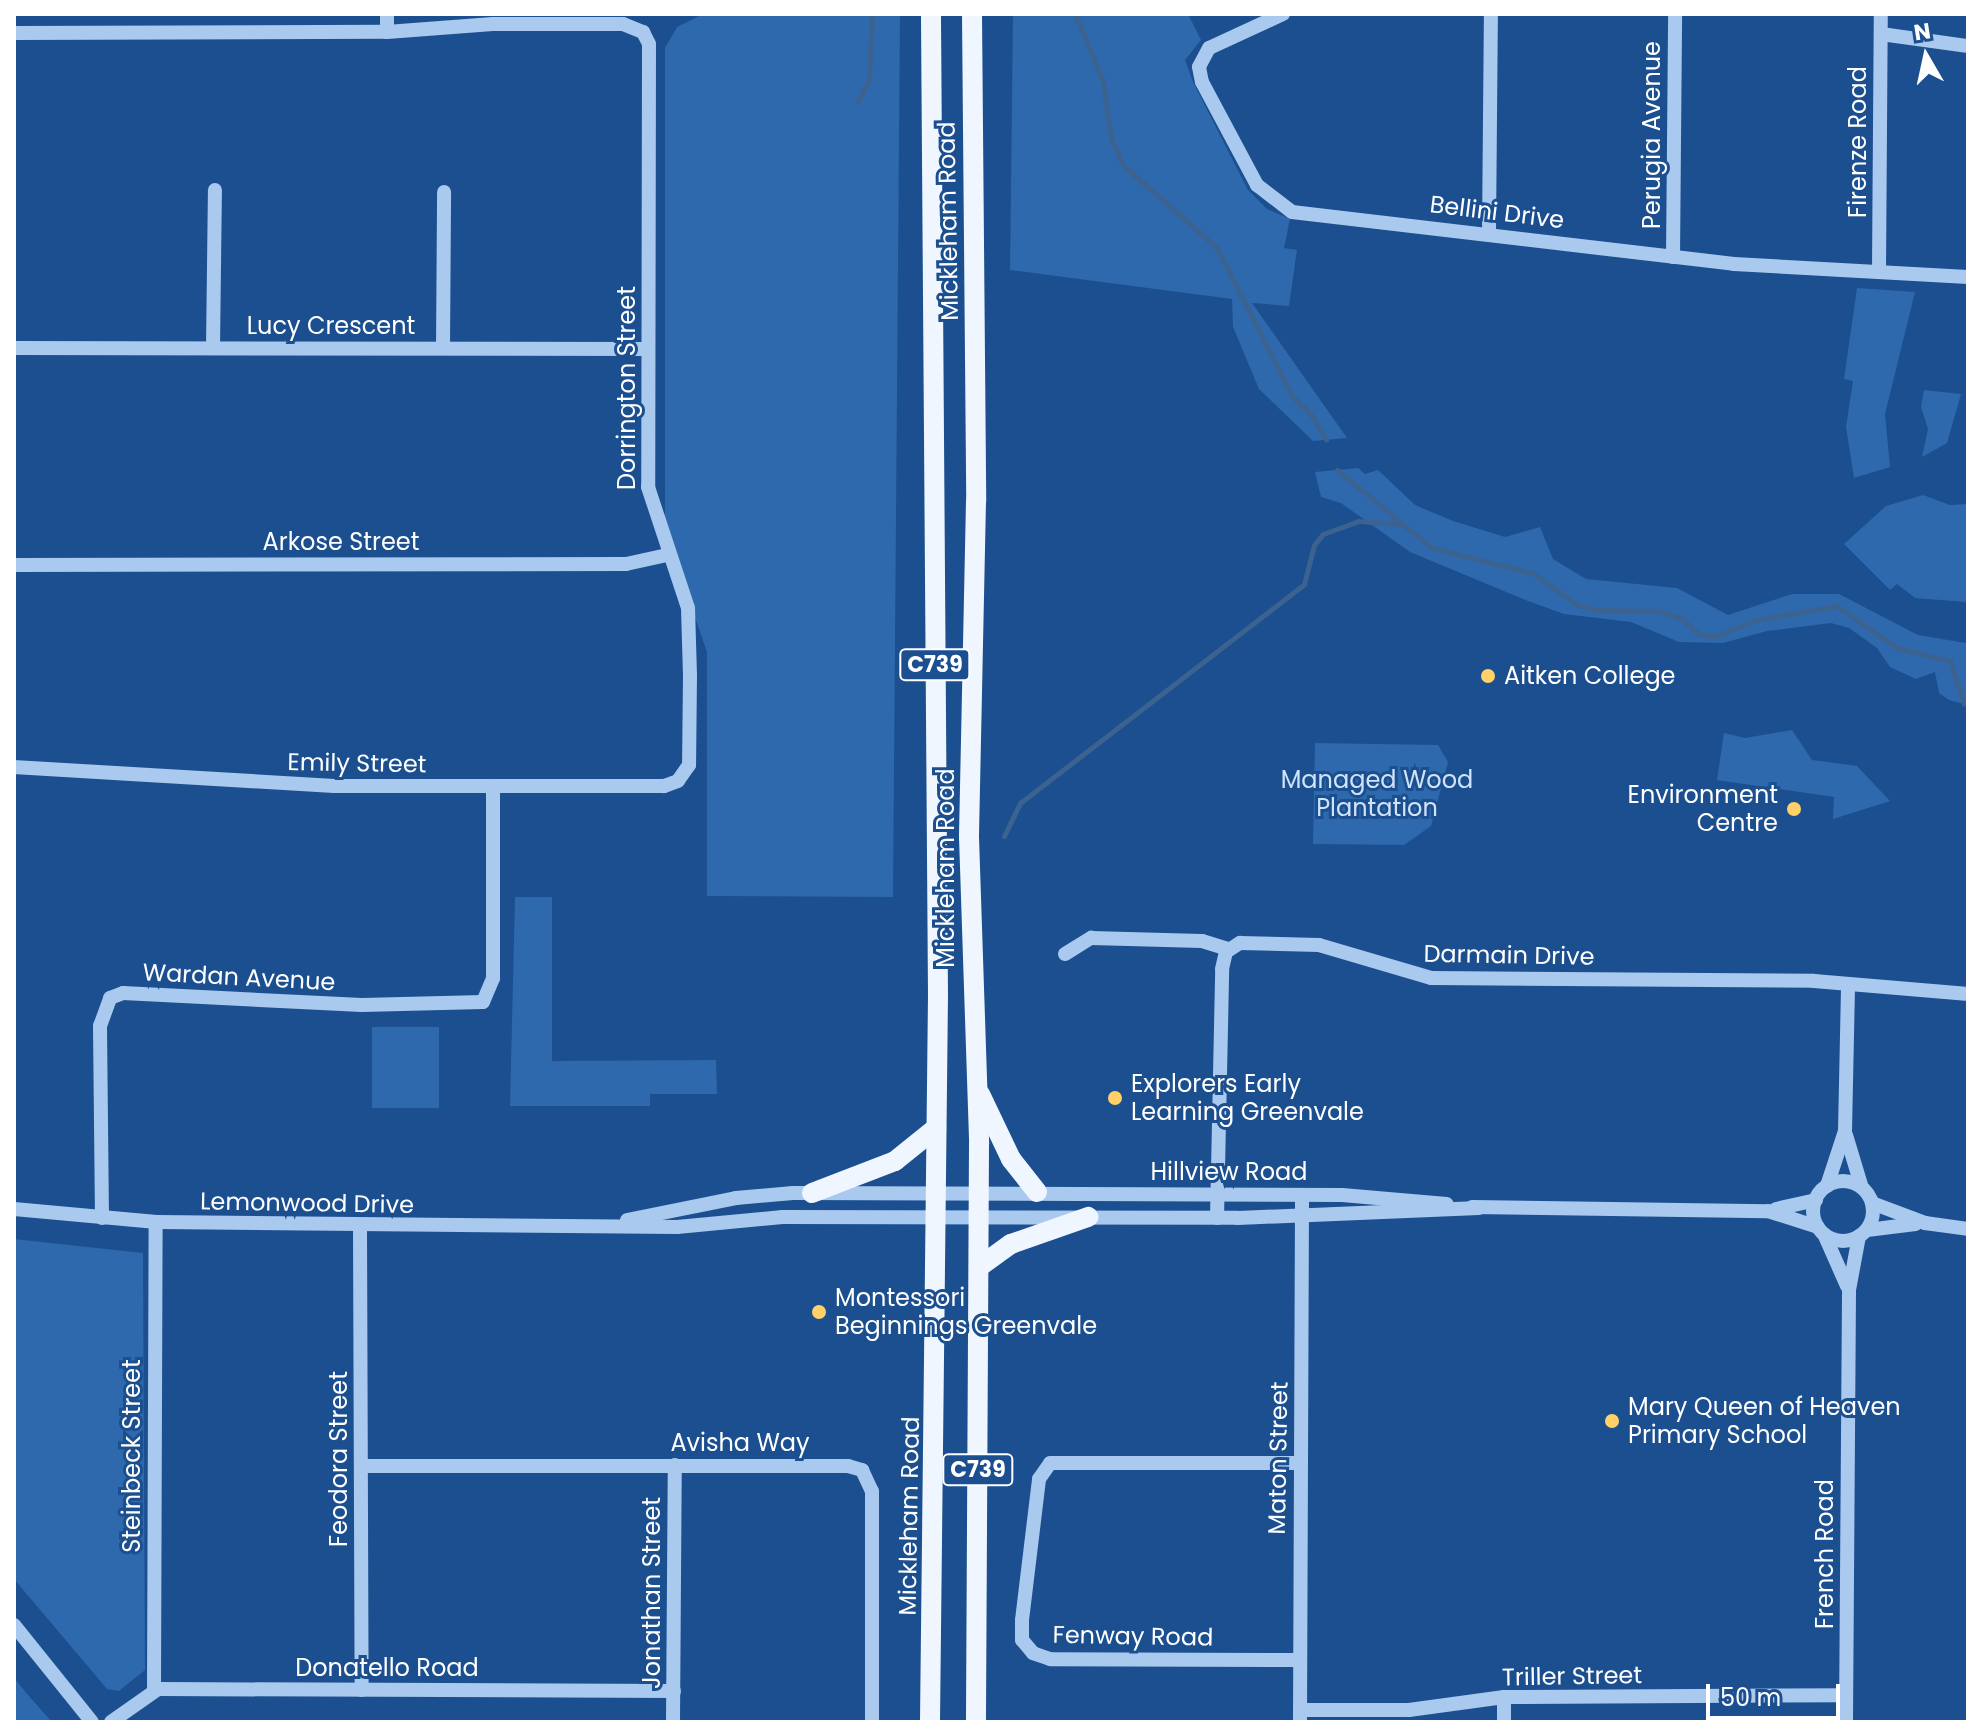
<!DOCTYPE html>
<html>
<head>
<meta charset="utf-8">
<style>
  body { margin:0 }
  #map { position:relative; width:1982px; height:1736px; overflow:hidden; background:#1b4f8f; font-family:Poppins,sans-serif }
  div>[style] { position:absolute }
  .green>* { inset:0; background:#2e69ad }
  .stream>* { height:5px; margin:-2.5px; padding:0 2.5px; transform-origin:2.5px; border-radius:2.5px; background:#3c6290 }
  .minor>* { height:14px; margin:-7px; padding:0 7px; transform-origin:7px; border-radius:7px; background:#a9c9ee }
  .minor>.ring { margin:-7px; padding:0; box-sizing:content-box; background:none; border:14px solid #a9c9ee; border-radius:50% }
  .major>* { height:20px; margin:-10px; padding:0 10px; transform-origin:10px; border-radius:10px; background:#f0f6ff }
  .dots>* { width:22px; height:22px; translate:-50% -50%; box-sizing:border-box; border:4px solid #1b4f8f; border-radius:50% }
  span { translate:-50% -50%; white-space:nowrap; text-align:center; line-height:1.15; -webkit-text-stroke:6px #1b4f8f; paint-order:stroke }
  .shield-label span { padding:2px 6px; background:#1b4f8f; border:2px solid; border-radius:6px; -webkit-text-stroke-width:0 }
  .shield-label { font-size:22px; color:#fff; font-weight:700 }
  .street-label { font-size:24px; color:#fff }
  .poi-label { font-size:24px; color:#fff }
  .left { translate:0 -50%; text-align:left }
  .right { translate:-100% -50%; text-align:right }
  .park-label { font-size:24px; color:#cfe3fa }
  .frame { position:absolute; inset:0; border:16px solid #fff; pointer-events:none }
  .north { position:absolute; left:1886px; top:16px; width:80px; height:80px; -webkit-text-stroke:6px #1b4f8f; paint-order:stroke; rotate:351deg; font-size:22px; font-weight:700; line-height:32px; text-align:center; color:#fff }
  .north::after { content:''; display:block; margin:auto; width:28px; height:36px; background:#fff; clip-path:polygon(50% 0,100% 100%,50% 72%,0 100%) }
  .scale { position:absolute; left:1706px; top:1684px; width:134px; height:36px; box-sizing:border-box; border:4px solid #fff; border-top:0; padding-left:10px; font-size:24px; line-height:28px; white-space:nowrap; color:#fff; -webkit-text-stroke:6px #1b4f8f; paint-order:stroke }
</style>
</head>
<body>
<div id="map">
  <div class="green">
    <div style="clip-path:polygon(703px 14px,900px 14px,893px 897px,707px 896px,707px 652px,665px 530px,665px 48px,677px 27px)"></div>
    <div style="clip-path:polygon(1013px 14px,1188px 14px,1201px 40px,1185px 60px,1193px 82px,1248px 190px,1267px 209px,1290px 219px,1284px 248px,1297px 250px,1289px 306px,1252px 303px,1347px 438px,1313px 441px,1259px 389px,1233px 327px,1232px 299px,1010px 270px)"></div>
    <div style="clip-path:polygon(1857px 288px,1915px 292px,1885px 414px,1890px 467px,1854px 478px,1846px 427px,1853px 381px,1844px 379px)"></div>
    <div style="clip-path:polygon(1924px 390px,1961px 394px,1947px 443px,1922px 457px,1928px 429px,1921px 407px)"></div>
    <div style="clip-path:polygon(1358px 468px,1365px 474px,1378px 470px,1415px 505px,1453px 521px,1505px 537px,1540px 527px,1553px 559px,1586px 579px,1677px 588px,1728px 615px,1792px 594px,1839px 594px,1918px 635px,1966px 643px,1968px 698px,1964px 704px,1949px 700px,1939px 693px,1935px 672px,1916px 679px,1890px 667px,1877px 648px,1849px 628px,1831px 623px,1767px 631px,1723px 643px,1679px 642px,1631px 622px,1564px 614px,1528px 601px,1410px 552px,1341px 503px,1321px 497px,1315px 472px)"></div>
    <div style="clip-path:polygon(1923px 495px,1950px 505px,1968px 504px,1966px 602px,1915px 598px,1897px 584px,1890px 590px,1844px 544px,1886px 506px)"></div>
    <div style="clip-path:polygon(1792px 730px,1812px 760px,1857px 766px,1890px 801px,1833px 819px,1834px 797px,1717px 780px,1724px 733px,1745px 738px)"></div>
    <div style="clip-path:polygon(1315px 743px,1438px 745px,1448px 762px,1431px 826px,1404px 845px,1313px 844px)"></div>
    <div style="clip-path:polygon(515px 897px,552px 897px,552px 1061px,716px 1060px,717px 1094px,650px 1094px,650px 1106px,510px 1106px)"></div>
    <div style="clip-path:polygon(372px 1027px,439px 1027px,439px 1108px,372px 1108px)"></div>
    <div style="clip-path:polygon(14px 1239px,143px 1253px,145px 1670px,119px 1691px,107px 1689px,14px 1579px)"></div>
    <div style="clip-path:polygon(14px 1678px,28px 1695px,52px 1722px,14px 1722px)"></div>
  </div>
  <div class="stream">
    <div style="left:1075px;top:14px;width:73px;rotate:67.3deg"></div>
    <div style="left:1103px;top:81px;width:59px;rotate:82.1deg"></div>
    <div style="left:1111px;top:139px;width:29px;rotate:65deg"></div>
    <div style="left:1123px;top:165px;width:125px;rotate:41.4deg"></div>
    <div style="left:1217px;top:248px;width:166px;rotate:63.1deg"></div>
    <div style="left:1292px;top:396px;width:25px;rotate:43deg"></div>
    <div style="left:1310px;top:413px;width:31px;rotate:59deg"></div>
    <div style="left:858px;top:101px;width:25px;rotate:-63deg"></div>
    <div style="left:869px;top:79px;width:65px;rotate:-87.4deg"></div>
    <div style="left:1337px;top:470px;width:123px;rotate:39.4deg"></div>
    <div style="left:1432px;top:548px;width:103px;rotate:14deg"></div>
    <div style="left:1532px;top:573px;width:56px;rotate:34.8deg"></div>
    <div style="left:1578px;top:605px;width:20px;rotate:15deg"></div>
    <div style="left:1597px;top:610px;width:63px;rotate:0.9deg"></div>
    <div style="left:1660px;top:611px;width:22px;rotate:18deg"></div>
    <div style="left:1681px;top:618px;width:25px;rotate:42deg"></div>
    <div style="left:1700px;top:635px;width:17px;rotate:3deg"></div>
    <div style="left:1717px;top:636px;width:42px;rotate:-22.3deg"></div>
    <div style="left:1756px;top:620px;width:82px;rotate:-9.8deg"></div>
    <div style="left:1837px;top:606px;width:73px;rotate:35deg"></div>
    <div style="left:1897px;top:648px;width:55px;rotate:13.8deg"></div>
    <div style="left:1950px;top:661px;width:45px;rotate:72deg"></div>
    <div style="left:1004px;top:836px;width:37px;rotate:-64deg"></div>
    <div style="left:1020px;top:803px;width:359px;rotate:-37.6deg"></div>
    <div style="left:1304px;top:584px;width:40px;rotate:-75.6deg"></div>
    <div style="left:1314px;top:545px;width:14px;rotate:-51deg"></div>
    <div style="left:1323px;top:534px;width:37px;rotate:-20deg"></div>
    <div style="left:1358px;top:521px;width:42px;rotate:4.1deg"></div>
  </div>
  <div class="minor">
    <div style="left:1283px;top:14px;width:81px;rotate:155.3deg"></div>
    <div style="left:1209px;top:48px;width:21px;rotate:118deg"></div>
    <div style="left:1199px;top:67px;width:15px;rotate:79deg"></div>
    <div style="left:1202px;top:82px;width:117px;rotate:61.9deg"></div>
    <div style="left:1257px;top:185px;width:44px;rotate:37.6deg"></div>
    <div style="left:1292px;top:212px;width:445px;rotate:6.7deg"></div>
    <div style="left:1734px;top:264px;width:234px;rotate:3.2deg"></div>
    <div style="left:387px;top:32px;width:18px;rotate:-90deg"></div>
    <div style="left:14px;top:33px;width:373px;rotate:-0.2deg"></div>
    <div style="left:387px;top:32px;width:106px;rotate:-4.3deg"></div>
    <div style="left:493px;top:24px;width:130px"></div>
    <div style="left:623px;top:24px;width:22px;rotate:22deg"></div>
    <div style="left:643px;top:32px;width:13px;rotate:63deg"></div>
    <div style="left:649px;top:44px;width:443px;rotate:90.1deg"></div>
    <div style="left:648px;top:487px;width:127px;rotate:71.7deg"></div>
    <div style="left:688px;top:608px;width:67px;rotate:88.3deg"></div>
    <div style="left:690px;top:675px;width:90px;rotate:90.6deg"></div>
    <div style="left:689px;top:765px;width:19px;rotate:125deg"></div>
    <div style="left:678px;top:781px;width:15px;rotate:160deg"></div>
    <div style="left:664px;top:786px;width:330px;rotate:180deg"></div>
    <div style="left:334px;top:786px;width:321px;rotate:-176.6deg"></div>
    <div style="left:1881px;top:34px;width:88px;rotate:7.9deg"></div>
    <div style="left:1489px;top:232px;width:218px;rotate:-89.5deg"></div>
    <div style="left:1673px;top:257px;width:243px;rotate:-89.5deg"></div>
    <div style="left:1879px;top:270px;width:256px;rotate:-89.6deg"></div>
    <div style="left:14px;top:348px;width:634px;rotate:0.09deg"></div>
    <div style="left:213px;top:348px;width:158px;rotate:-89.3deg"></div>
    <div style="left:443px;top:348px;width:156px;rotate:-89.6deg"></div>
    <div style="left:14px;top:565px;width:612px;rotate:-0.09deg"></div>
    <div style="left:626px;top:564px;width:42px;rotate:-12.4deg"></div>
    <div style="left:1065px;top:954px;width:31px;rotate:-32deg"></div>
    <div style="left:1091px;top:938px;width:111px;rotate:1.5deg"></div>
    <div style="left:1202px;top:941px;width:28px;rotate:17deg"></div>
    <div style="left:1846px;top:1135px;width:55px;rotate:73.2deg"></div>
    <div class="ring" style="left:1813px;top:1181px;width:46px;height:46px"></div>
    <div style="left:1827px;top:1186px;width:58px;rotate:-71.9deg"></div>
    <div style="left:1845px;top:1131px;width:145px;rotate:-88.8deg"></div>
    <div style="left:1872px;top:1203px;width:57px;rotate:20.7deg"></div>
    <div style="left:1925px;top:1223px;width:43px;rotate:7.9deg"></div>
    <div style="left:1472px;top:1207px;width:296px;rotate:0.8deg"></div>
    <div style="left:1768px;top:1211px;width:52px;rotate:17.7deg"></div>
    <div style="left:14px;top:1209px;width:143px;rotate:5.2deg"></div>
    <div style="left:156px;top:1222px;width:521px;rotate:0.55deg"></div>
    <div style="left:677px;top:1227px;width:106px;rotate:-5.4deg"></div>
    <div style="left:783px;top:1217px;width:455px;rotate:0.1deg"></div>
    <div style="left:1238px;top:1218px;width:241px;rotate:-2.4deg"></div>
    <div style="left:1776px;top:1209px;width:41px;rotate:-12.7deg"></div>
    <div style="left:102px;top:1218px;width:192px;rotate:-90.6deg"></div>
    <div style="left:100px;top:1026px;width:30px;rotate:-70deg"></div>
    <div style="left:110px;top:998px;width:14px;rotate:-21deg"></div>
    <div style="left:123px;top:993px;width:239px;rotate:2.9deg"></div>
    <div style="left:362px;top:1005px;width:121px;rotate:-1.4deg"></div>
    <div style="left:483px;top:1002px;width:26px;rotate:-67deg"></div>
    <div style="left:493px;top:978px;width:191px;rotate:-90deg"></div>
    <div style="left:1217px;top:1218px;width:249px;rotate:-88.8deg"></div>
    <div style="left:1222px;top:969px;width:17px;rotate:-77deg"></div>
    <div style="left:1226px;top:952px;width:17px;rotate:-33deg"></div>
    <div style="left:1240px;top:943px;width:79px;rotate:1.5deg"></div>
    <div style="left:1319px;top:945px;width:117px;rotate:16.4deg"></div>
    <div style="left:1431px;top:978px;width:383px;rotate:0.4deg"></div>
    <div style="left:1814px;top:981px;width:155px;rotate:4.8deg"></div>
    <div style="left:627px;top:1220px;width:111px;rotate:-11.4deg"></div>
    <div style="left:736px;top:1198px;width:57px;rotate:-5deg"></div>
    <div style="left:793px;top:1193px;width:549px;rotate:0.21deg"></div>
    <div style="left:1342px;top:1195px;width:105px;rotate:4.9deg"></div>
    <div style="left:360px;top:1227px;width:463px;rotate:89.8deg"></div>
    <div style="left:1867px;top:1230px;width:49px;rotate:-7deg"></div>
    <div style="left:1824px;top:1234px;width:57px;rotate:66.1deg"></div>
    <div style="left:362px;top:1466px;width:486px"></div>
    <div style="left:848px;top:1466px;width:15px;rotate:16deg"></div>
    <div style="left:862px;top:1470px;width:23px;rotate:65deg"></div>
    <div style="left:872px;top:1491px;width:231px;rotate:90deg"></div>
    <div style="left:14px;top:1625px;width:124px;rotate:51.2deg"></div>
    <div style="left:1299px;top:1660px;width:249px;rotate:-179.8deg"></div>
    <div style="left:1050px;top:1659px;width:18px;rotate:-161deg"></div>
    <div style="left:1033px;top:1653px;width:17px;rotate:-130deg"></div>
    <div style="left:1022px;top:1640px;width:20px;rotate:-90deg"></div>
    <div style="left:1022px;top:1620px;width:142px;rotate:-83.1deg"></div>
    <div style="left:1039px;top:1479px;width:19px;rotate:-55deg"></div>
    <div style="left:1050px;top:1463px;width:250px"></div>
    <div style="left:154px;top:1690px;width:468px;rotate:-89.8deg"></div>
    <div style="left:1504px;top:1697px;width:25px;rotate:90deg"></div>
    <div style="left:1300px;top:1710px;width:109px"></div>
    <div style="left:1409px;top:1710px;width:96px;rotate:-7.8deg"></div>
    <div style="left:1504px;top:1697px;width:342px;rotate:-0.3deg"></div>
    <div style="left:111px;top:1722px;width:57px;rotate:-35.1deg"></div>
    <div style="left:158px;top:1689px;width:516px;rotate:0.22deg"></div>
    <div style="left:673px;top:1722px;width:257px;rotate:-89.6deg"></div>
    <div style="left:1300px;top:1722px;width:527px;rotate:-89.78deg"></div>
    <div style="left:1846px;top:1722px;width:432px;rotate:-89.6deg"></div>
    <div style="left:1849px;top:1290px;width:55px;rotate:-79.5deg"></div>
  </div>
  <div class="major">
    <div style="left:972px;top:14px;width:487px;rotate:89.5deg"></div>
    <div style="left:976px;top:501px;width:336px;rotate:91.2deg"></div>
    <div style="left:969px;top:837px;width:307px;rotate:88.1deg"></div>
    <div style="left:979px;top:1144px;width:578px;rotate:90.3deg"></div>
    <div style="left:980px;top:1094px;width:72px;rotate:64.5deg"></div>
    <div style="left:1011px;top:1159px;width:42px;rotate:51.8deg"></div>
    <div style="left:812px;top:1193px;width:89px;rotate:-21.1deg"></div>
    <div style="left:895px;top:1161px;width:53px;rotate:-38.8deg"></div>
    <div style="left:979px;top:1267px;width:39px;rotate:-36deg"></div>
    <div style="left:1011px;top:1244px;width:82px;rotate:-19.3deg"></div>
    <div style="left:930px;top:1722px;width:726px;rotate:-89.37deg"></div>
    <div style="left:938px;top:996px;width:982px;rotate:-90.41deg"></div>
  </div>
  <div class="dots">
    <div style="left:1488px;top:676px;background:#ffd166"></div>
    <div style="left:1794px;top:809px;background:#ffd166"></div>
    <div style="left:1115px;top:1098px;background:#ffd166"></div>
    <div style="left:819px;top:1312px;background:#ffd166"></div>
    <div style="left:1612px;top:1421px;background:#ffd166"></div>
  </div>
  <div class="shield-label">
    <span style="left:935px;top:665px">C739</span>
    <span style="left:978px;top:1470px">C739</span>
  </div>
  <div class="street-label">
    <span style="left:1652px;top:135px;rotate:-90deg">Perugia Avenue</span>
    <span style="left:1858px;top:142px;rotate:-90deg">Firenze Road</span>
    <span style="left:1497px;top:212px;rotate:7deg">Bellini Drive</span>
    <span style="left:948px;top:221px;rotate:-91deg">Mickleham Road</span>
    <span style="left:331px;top:326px">Lucy Crescent</span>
    <span style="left:627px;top:388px;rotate:-90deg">Dorrington Street</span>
    <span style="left:341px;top:542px">Arkose Street</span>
    <span style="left:357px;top:763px;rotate:1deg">Emily Street</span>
    <span style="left:946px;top:868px;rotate:-90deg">Mickleham Road</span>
    <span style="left:1509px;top:955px;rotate:1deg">Darmain Drive</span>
    <span style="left:239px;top:977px;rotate:3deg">Wardan Avenue</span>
    <span style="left:1229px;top:1172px">Hillview Road</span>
    <span style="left:307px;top:1203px;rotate:1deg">Lemonwood Drive</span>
    <span style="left:740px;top:1443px">Avisha Way</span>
    <span style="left:132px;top:1456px;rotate:-90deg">Steinbeck Street</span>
    <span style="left:1278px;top:1458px;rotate:-89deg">Maton Street</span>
    <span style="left:339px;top:1459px;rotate:-90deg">Feodora Street</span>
    <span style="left:909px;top:1516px;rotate:-89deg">Mickleham Road</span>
    <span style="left:1825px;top:1554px;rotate:-90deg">French Road</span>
    <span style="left:652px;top:1593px;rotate:-90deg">Jonathan Street</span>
    <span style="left:1133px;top:1636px;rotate:1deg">Fenway Road</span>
    <span style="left:387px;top:1668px">Donatello Road</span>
    <span style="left:1572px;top:1676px;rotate:-1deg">Triller Street</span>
  </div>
  <div class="poi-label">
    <span class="left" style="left:1504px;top:676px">Aitken College</span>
    <span class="right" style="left:1778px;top:809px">Environment<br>Centre</span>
    <span class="left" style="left:1131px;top:1098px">Explorers Early<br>Learning Greenvale</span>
    <span class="left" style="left:835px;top:1312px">Montessori<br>Beginnings Greenvale</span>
    <span class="left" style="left:1628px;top:1421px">Mary Queen of Heaven<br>Primary School</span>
  </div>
  <div class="park-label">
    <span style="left:1377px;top:794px">Managed Wood<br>Plantation</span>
  </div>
  <div class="frame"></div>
  <div class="north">N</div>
  <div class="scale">50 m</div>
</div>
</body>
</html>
